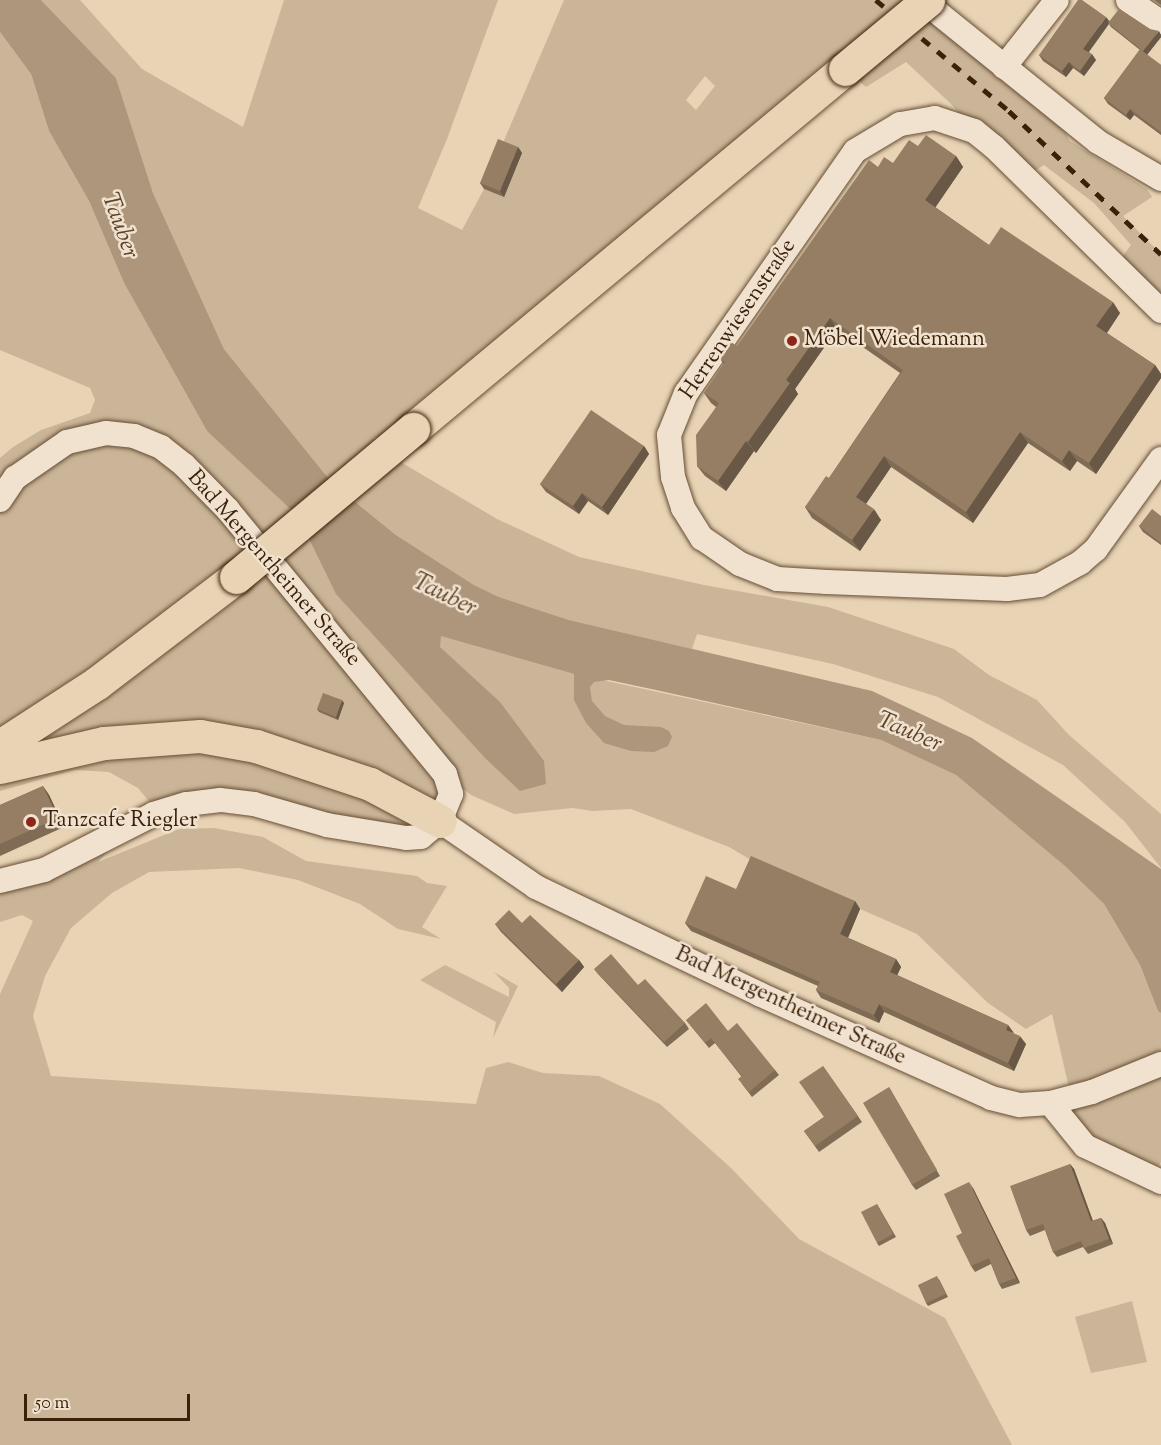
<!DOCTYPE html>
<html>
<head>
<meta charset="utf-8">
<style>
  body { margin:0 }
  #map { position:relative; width:1161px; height:1445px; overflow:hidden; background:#e8d3b5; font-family:"Sorts Mill Goudy",serif }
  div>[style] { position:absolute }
  .green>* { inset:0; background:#cbb598 }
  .water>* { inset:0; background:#ad967b }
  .roads { filter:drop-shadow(0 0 2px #664e35) drop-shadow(0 0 2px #664e35) }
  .street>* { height:24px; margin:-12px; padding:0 12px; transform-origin:12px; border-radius:12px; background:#f0e2cf }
  .primary>* { height:33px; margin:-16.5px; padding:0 16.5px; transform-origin:16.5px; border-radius:16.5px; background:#e8d3b5 }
  .rail>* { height:4.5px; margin-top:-2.25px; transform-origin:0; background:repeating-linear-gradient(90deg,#3b210a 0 10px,transparent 0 20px) }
  .bridges { filter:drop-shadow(0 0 2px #3b210a) drop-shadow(0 0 2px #3b210a) }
  .primary-bridge>* { height:33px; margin:-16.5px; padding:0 16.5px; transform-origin:16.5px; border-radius:16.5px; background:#e8d3b5 }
  .wall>* { inset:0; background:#806c55 }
  .shaded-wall>* { inset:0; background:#685845 }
  .building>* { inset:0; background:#957e63 }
  .dots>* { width:16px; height:16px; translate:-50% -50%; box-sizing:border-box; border:3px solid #f0e2cf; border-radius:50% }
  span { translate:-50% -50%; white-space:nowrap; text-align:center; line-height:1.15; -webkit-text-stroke:5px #f0e2cf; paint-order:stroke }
  .street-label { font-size:22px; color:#3b210a }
  .poi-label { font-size:22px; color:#3b210a }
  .left { translate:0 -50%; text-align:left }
  .water-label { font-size:24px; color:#5d442c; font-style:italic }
  .scale { position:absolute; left:24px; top:1394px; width:166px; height:27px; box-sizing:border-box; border:3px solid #3b210a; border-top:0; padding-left:8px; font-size:18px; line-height:21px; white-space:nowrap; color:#3b210a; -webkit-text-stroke:4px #f0e2cf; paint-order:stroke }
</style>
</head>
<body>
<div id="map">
  <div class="green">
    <div style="clip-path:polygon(evenodd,41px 0,80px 0,142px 69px,243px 127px,284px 0,498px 0,447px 139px,418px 208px,462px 230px,484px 189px,504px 196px,522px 154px,502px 145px,564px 0,922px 0,1050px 105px,1070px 141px,1147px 189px,1152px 197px,1123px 216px,1161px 254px,1161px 311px,1116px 265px,1131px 245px,1094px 203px,1044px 165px,1025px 177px,974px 131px,950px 103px,906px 62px,866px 87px,845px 69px,413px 429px,373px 438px,404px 464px,497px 519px,579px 557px,704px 585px,828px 607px,954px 649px,989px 675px,1037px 700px,1069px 735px,1161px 814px,1161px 868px,1125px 822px,1063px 765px,938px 697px,833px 664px,697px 634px,692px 649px,569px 620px,499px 597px,474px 585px,396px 535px,333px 484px,224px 349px,153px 193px,116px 78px,41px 0,705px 76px,715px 86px,696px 110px,686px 100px,705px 76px)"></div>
    <div style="clip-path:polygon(0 32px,31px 74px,49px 131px,89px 201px,124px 283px,207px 431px,472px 632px,476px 646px,574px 674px,881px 740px,956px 775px,1066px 867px,1104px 904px,1140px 965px,1158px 1011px,1161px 1013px,1161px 1162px,1151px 1177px,1128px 1165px,1050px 1103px,1069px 1088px,1052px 1014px,1026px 1029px,988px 1003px,917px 934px,756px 863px,729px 847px,631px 809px,592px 811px,573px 808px,514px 814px,471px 795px,446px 775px,451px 794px,421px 837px,254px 804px,152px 805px,138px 788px,109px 772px,75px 770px,0 791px,0 458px,13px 447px,41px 430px,90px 413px,95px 400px,90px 388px,0 350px)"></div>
    <div style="clip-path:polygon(135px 823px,98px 862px,179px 829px,214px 828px,263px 837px,306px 861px,417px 876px,427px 883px,447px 886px,422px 927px,441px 939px,398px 929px,360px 904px,298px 880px,239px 868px,149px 872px,112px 893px,71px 928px,45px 976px,33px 1016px,51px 1076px,476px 1104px,486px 1068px,508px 1062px,543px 1073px,599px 1076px,660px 1104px,731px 1168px,799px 1239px,945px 1318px,1012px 1445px,0 1445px,0 994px,33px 921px,22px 915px,0 922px,0 881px)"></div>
    <div style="clip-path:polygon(445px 965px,509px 997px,509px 988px,494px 972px,518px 986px,493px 1038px,496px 1022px,420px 980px)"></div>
    <div style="clip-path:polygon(1132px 1301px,1147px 1362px,1091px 1373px,1075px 1317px)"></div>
  </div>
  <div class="water">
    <div style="clip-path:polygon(0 0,41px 0,116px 78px,153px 193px,224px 349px,333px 484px,396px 535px,474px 585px,499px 597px,569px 620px,872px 691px,972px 738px,1161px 869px,1161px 1013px,1158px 1011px,1140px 965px,1104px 904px,1066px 867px,956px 775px,881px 740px,656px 690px,609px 680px,594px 682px,590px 687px,592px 701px,605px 716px,624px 725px,661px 727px,669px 731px,672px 737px,668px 746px,654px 752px,631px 751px,604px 743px,586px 723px,574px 700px,574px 674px,441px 636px,440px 647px,500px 702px,544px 761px,546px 784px,520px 791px,485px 758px,336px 594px,298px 516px,207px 431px,124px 283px,89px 201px,49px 131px,31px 74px,0 32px)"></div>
  </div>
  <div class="roads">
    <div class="street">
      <div style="left:922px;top:0;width:226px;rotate:38.9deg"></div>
      <div style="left:1098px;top:142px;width:73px;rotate:30.4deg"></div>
      <div style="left:1128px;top:0;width:40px;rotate:34deg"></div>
      <div style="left:1004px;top:67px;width:85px;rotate:-51.7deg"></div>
      <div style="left:1161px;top:311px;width:234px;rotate:-135.5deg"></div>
      <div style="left:994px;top:147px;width:26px;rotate:-141deg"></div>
      <div style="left:974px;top:131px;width:41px;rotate:-161.6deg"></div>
      <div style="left:935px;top:118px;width:36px;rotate:170deg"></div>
      <div style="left:900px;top:124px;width:52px;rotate:149deg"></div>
      <div style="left:855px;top:151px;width:295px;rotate:124.9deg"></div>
      <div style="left:686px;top:393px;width:45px;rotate:112deg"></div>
      <div style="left:669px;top:435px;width:42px;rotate:84.6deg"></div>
      <div style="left:673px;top:477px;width:33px;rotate:72deg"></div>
      <div style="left:683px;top:508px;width:36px;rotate:58deg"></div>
      <div style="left:702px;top:538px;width:46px;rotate:34.4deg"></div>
      <div style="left:740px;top:564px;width:40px;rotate:22deg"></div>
      <div style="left:777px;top:579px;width:50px;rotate:3.4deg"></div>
      <div style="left:827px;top:582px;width:180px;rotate:2.2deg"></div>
      <div style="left:1007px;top:589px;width:33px;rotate:-7deg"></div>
      <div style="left:1040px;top:585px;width:46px;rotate:-28.8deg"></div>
      <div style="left:1080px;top:563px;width:21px;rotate:-41deg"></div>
      <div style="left:1096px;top:549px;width:111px;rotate:-54.2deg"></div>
      <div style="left:0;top:500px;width:27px;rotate:-56deg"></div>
      <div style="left:15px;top:478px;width:63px;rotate:-34.7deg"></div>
      <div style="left:67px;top:442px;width:40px;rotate:-13deg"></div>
      <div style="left:106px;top:433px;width:28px;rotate:6deg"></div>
      <div style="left:134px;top:436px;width:29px;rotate:22deg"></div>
      <div style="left:161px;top:447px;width:29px;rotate:38deg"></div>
      <div style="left:184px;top:465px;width:63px;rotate:45.6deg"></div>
      <div style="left:228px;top:510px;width:342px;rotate:50.6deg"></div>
      <div style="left:445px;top:774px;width:21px;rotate:73deg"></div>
      <div style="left:451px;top:794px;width:29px;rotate:112deg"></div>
      <div style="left:440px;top:821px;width:25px;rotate:140deg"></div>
      <div style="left:421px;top:837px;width:15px;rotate:176deg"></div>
      <div style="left:406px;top:838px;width:80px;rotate:-170.7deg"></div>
      <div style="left:327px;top:825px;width:76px;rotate:-164deg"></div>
      <div style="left:254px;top:804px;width:34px;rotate:-173deg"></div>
      <div style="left:220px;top:800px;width:34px;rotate:173deg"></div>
      <div style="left:186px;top:804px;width:34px;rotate:163deg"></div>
      <div style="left:154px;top:814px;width:123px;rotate:153deg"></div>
      <div style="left:44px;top:870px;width:45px;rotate:166deg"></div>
      <div style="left:440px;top:821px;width:116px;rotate:34.5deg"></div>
      <div style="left:536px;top:887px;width:247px;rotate:25.6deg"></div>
      <div style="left:759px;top:994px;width:254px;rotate:24.1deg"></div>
      <div style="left:991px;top:1098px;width:30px;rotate:14deg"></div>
      <div style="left:1020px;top:1105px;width:30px;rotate:-4deg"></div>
      <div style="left:1050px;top:1103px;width:43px;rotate:-14.7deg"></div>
      <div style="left:1092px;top:1092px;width:74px;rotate:-22.1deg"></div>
      <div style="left:1050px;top:1103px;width:55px;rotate:50.9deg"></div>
      <div style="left:1085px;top:1146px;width:84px;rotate:25.3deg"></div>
    </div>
    <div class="primary">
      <div style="left:413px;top:429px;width:562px;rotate:-39.81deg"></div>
      <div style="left:0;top:746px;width:116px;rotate:-33deg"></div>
      <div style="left:97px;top:683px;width:175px;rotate:-37.3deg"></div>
      <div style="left:0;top:767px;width:107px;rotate:-13deg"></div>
      <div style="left:104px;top:743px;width:96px;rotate:-4.2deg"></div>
      <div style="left:200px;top:736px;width:57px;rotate:10.1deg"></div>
      <div style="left:256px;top:746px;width:120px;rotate:18.4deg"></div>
      <div style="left:370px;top:784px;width:79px;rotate:27.9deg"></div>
    </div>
  </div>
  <div class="rail">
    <div style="left:876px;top:0;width:173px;rotate:39.8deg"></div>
    <div style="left:1009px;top:111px;width:209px;rotate:43.3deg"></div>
  </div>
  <div class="bridges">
    <div class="primary-bridge">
      <div style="left:845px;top:69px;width:108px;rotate:-39.7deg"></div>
      <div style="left:236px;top:577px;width:231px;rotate:-39.9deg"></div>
    </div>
  </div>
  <div class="wall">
    <div style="clip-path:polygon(1154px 0,1161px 0,1161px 5px)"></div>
    <div style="clip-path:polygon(1109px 21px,1161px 37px,1147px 55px,1161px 65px,1161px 135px,1134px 115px,1130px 120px,1108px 104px,1104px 98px,1140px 50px,1111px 27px,1109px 24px,1089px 52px,1096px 60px,1084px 76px,1073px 68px,1066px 77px,1043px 61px,1039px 55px)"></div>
    <div style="clip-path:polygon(918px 146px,956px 156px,963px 167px,935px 207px,989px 245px,1120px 313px,1107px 333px,1155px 365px,1161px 374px,1161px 378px,1096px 474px,1077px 461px,1070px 471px,1028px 443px,973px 523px,891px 467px,866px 504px,881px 520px,860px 551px,812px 518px,805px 507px,829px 478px,900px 373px,837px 329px,795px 389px,798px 394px,756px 453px,754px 451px,726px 491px,705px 476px,697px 466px,716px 407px,711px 403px,704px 393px,724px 364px,720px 359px,737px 346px,878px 167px,893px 163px)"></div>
    <div style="clip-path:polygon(518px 147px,522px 153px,504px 197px,484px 189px,480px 183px)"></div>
    <div style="clip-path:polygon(644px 446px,649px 454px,608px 515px,588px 501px,579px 514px,546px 492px,540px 484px)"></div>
    <div style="clip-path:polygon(1161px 516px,1161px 545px,1143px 532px,1139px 526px)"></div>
    <div style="clip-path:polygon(344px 703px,338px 720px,319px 712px,317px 709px)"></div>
    <div style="clip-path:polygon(43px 786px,49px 795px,64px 827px,0 856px,0 805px)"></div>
    <div style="clip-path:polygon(736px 889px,855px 901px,860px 909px,848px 938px,896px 959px,901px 967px,897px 975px,1008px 1025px,1013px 1033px,1026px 1044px,1014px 1071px,884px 1012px,879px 1023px,821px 998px,816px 990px,818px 986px,691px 931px,685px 923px)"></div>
    <div style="clip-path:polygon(522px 923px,579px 960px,584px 967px,562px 992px,501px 932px,495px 924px)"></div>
    <div style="clip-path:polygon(594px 969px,638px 985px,685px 1023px,689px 1029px,667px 1047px,598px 974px)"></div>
    <div style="clip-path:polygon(686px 1020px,728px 1031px,775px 1070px,779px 1075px,752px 1097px,742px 1084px,741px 1076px,715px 1043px,709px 1048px)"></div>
    <div style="clip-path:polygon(823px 1066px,862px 1122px,819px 1152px,804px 1131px,824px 1117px)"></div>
    <div style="clip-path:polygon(889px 1087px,940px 1176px,916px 1190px,912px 1185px)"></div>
    <div style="clip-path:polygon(1070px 1164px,1074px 1169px,1093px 1221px,1101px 1218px,1105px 1223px,1113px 1244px,1088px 1254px,1083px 1247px,1057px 1257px,1053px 1252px,1045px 1230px,1030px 1236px,1026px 1230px)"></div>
    <div style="clip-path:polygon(973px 1188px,1020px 1283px,1002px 1289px,999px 1284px,991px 1264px,975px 1272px,971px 1266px,962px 1233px)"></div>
    <div style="clip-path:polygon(877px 1204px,896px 1237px,879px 1246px,877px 1243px)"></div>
    <div style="clip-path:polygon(939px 1279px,948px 1297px,928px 1306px,926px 1303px)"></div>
  </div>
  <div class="shaded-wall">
    <div style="clip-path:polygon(1106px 17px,1110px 22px,1087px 54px,1083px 49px)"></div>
    <div style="clip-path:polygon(1159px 31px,1161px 35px,1161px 37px,1146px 56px,1143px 51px)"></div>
    <div style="clip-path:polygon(1092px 54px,1096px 60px,1084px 76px,1080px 71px)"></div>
    <div style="clip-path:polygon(1069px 62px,1073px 68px,1066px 77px,1062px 71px)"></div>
    <div style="clip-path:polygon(1130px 109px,1134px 115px,1130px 120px,1126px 115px)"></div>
    <div style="clip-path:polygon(518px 147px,522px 153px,504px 197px,500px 191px)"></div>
    <div style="clip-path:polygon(956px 156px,963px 167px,933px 211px,925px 200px)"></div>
    <div style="clip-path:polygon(1113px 302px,1120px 313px,1104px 337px,1096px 326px)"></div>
    <div style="clip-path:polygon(830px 318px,837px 329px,795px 389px,798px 394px,756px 453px,748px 442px,786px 380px)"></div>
    <div style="clip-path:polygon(1155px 365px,1161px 374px,1161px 378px,1096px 474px,1089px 463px)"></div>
    <div style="clip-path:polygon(1020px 432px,1028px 443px,973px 523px,966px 512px)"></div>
    <div style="clip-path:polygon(746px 441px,754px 451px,726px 491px,718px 481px)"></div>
    <div style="clip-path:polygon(644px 446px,649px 454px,608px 515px,602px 507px)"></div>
    <div style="clip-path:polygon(1069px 450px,1077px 461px,1070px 471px,1062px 461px)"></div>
    <div style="clip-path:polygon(884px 456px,891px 467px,863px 508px,856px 497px)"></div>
    <div style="clip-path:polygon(582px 493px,588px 501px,579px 514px,573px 506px)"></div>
    <div style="clip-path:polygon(874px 509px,881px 520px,860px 551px,852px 540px)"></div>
    <div style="clip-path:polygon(342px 700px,344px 703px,338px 720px,336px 717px)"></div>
    <div style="clip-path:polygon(43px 786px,49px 795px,64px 827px,58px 818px)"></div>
    <div style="clip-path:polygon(855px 901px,860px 909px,846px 942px,840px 934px)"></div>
    <div style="clip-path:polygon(896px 959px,901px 967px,895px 980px,890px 972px)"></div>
    <div style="clip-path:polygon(579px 960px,584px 967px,562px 992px,556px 984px)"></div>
    <div style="clip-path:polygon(879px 1004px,884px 1012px,879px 1023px,874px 1015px)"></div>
    <div style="clip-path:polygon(1008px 1025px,1014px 1033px,1006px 1030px)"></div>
    <div style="clip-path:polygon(1020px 1036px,1026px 1044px,1014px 1071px,1008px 1063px)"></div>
    <div style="clip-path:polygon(1070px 1164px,1074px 1169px,1095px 1227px,1091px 1221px)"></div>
    <div style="clip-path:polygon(969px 1182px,973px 1188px,1020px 1283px,1016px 1278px)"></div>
    <div style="clip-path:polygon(1101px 1218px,1105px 1223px,1113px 1244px,1109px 1239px)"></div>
  </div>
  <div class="building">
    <div style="clip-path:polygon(1078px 0,1082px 0,1106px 17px,1083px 49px,1092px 54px,1080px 71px,1069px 62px,1062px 71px,1039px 55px)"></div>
    <div style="clip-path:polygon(1119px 9px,1150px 29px,1159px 31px,1143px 51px,1108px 23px)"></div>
    <div style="clip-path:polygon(1140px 49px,1161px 65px,1161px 132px,1130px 109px,1126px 115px,1104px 98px)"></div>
    <div style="clip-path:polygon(926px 135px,956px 156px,925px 200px,989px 245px,1001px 227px,1113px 302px,1096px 326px,1155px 365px,1089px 463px,1069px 450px,1062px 461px,1020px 432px,966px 512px,884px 456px,856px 497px,874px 509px,852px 540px,805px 507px,826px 476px,829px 478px,903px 370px,830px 318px,786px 380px,790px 383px,748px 442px,746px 441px,718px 481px,697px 466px,696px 435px,719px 403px,704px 393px,725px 362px,720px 359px,731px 342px,737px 346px,869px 160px,878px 167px,884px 157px,893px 163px,909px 140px,918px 146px)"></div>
    <div style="clip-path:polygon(498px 139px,518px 147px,500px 191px,480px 183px)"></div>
    <div style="clip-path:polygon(591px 410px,644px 446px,602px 507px,582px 493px,573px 506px,540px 484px)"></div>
    <div style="clip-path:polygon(1152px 509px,1161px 516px,1161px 543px,1139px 526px)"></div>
    <div style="clip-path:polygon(323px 693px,342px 700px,336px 717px,317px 709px)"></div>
    <div style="clip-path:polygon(43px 786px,58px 818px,0 844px,0 805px)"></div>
    <div style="clip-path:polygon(751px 856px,855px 901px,840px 934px,896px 959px,890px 972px,1008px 1025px,1006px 1030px,1020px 1036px,1008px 1063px,879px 1004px,874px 1015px,816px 990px,820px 982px,685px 923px,706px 876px,736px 889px)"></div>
    <div style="clip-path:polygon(509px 910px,522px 923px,530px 915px,579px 960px,556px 984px,495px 924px)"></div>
    <div style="clip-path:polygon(611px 954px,638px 985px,645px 979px,685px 1023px,664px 1042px,594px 969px)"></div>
    <div style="clip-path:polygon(706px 1003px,728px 1031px,737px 1023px,775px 1070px,749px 1092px,738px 1079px,742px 1076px,711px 1038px,705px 1043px,686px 1020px)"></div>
    <div style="clip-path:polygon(823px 1066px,858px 1116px,815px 1146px,804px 1131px,824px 1117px,799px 1082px)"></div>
    <div style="clip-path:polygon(889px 1087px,937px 1170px,912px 1185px,863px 1103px)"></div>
    <div style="clip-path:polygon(1070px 1164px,1091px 1221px,1101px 1218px,1109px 1239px,1084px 1248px,1081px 1241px,1053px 1252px,1043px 1224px,1026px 1230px,1010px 1186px)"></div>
    <div style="clip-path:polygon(969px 1182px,1016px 1278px,999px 1284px,989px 1258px,971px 1266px,956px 1236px,962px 1233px,944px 1194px)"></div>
    <div style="clip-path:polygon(877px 1204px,893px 1234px,877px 1243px,861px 1212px)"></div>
    <div style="clip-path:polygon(937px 1276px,946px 1294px,926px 1303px,918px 1285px)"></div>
  </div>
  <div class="dots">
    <div style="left:792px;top:341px;background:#8f2418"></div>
    <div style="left:31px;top:822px;background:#8f2418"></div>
  </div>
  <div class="street-label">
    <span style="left:739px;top:320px;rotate:-56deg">Herrenwiesenstraße</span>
    <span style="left:273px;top:569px;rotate:49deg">Bad Mergentheimer Straße</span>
    <span style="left:790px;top:1007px;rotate:25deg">Bad Mergentheimer Straße</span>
  </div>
  <div class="poi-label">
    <span class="left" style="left:804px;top:341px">Möbel Wiedemann</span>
    <span class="left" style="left:43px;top:822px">Tanzcafe Riegler</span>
  </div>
  <div class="water-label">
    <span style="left:119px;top:226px;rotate:70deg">Tauber</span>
    <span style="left:444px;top:596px;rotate:26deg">Tauber</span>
    <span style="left:909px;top:733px;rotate:23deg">Tauber</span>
  </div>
  <div class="scale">50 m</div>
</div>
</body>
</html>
